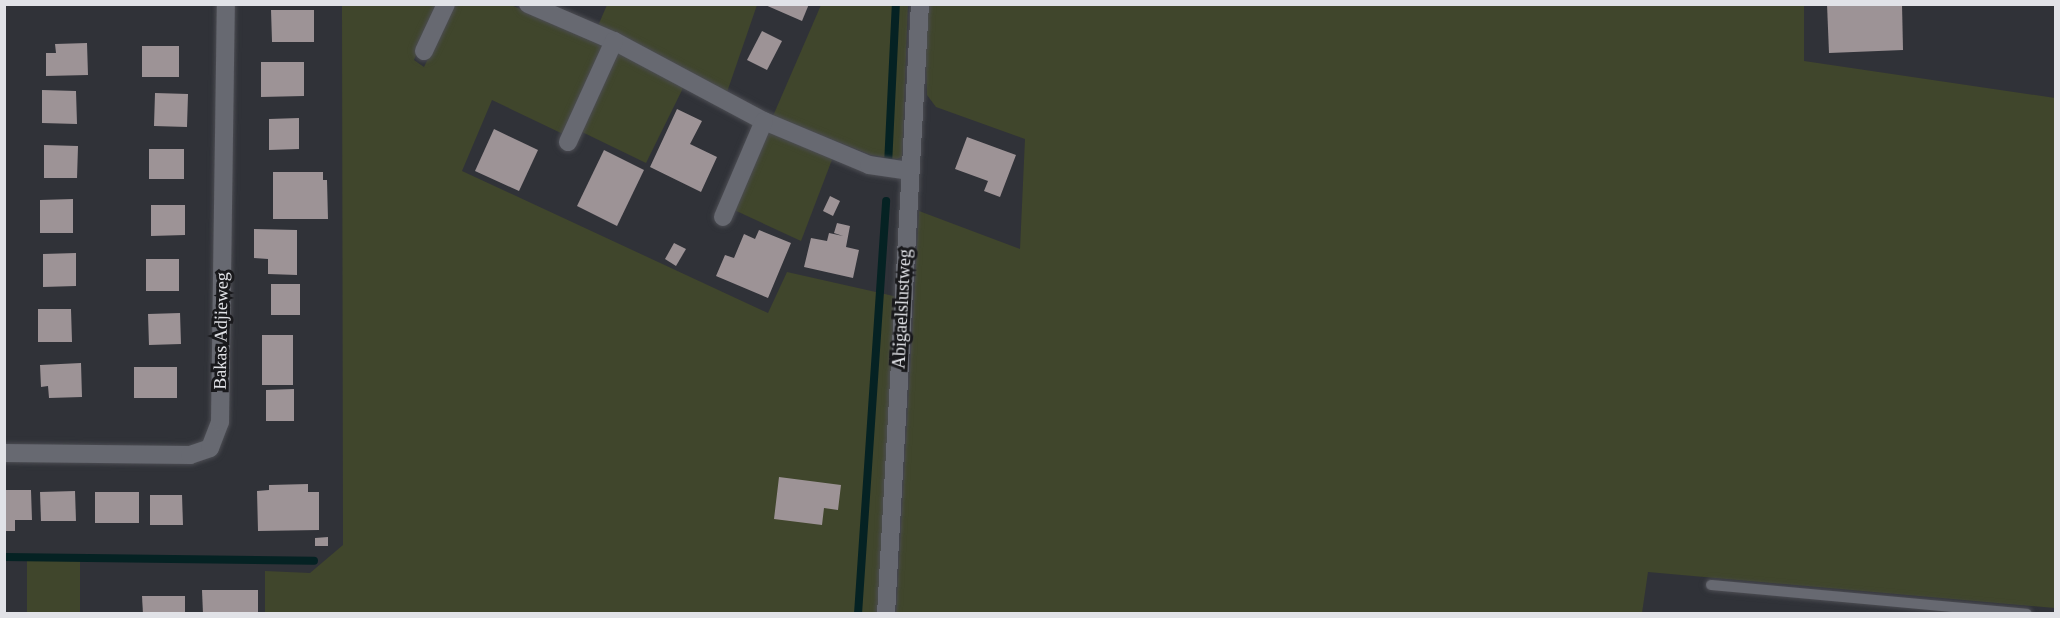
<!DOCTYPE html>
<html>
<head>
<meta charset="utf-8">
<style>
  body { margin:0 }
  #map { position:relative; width:2060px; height:618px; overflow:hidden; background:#303238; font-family:"Times New Roman",serif }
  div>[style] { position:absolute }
  .green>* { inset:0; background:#40462c }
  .stream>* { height:8px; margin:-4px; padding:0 4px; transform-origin:4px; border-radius:4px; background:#052223 }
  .building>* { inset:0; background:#9d9396 }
  .roads { filter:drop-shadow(0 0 2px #4c4d53) drop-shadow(0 0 2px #4c4d53) }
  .lane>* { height:10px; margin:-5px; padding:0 5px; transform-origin:5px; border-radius:5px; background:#676971 }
  .street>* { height:18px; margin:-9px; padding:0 9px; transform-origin:9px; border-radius:9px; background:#676971 }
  span { translate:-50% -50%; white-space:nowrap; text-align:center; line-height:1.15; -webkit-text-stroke:6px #19191c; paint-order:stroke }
  .street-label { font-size:18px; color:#e1e2e7 }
  .frame { position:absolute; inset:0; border:6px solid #e1e2e7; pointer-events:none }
</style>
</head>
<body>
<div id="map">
  <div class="green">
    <div style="clip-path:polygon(342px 5px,438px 5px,414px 60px,424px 67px,454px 5px,511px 5px,604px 45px,563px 134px,492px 100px,462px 171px,768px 313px,787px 272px,898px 297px,880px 613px,265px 614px,265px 571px,310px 573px,343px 545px)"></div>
    <div style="clip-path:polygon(607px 5px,757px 5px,726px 95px,597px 28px)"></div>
    <div style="clip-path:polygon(821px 5px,908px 5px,902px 157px,897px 159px,871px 155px,773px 116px)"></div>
    <div style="clip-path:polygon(927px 5px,1804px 5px,1804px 61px,2055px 98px,2055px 608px,1648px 572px,1642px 613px,896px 614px,919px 211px,1020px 249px,1025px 139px,936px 107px,927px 95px,925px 32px)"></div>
    <div style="clip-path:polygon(616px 49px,684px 86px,646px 163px,580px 131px)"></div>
    <div style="clip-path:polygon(769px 132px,833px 157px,801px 241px,732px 209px)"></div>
    <div style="clip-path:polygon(27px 557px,80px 558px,80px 613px,27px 613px)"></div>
  </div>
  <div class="stream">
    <div style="left:888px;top:165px;width:161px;rotate:-87.2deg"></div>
    <div style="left:4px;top:557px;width:310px;rotate:0.7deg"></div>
    <div style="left:858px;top:614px;width:414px;rotate:-86.1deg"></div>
  </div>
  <div class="building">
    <div style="clip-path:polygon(763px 4px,809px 4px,802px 21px)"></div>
    <div style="clip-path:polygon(1827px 4px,1902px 4px,1903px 50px,1829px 53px)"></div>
    <div style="clip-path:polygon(271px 10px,314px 10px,314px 42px,272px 42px)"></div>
    <div style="clip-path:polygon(762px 31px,782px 41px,767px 70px,747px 60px)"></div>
    <div style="clip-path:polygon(87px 43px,88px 75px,46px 76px,46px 53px,56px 53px,55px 44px)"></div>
    <div style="clip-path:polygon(142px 46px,179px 46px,179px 77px,142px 77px)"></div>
    <div style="clip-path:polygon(261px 62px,304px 62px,304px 96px,261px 97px)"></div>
    <div style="clip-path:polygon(42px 90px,76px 91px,77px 124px,42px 123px)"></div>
    <div style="clip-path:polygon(155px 93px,188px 94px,187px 127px,154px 126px)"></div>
    <div style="clip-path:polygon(677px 109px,702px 121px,690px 144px,717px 157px,701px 192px,650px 167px)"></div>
    <div style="clip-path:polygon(299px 118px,299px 149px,269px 150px,269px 119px)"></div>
    <div style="clip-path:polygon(494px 129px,538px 150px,519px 191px,475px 171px)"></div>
    <div style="clip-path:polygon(967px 137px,1016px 155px,1000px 197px,984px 191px,988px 181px,955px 169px)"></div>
    <div style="clip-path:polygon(44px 145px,78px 146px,77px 178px,44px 178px)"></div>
    <div style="clip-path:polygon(149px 149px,184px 149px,184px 179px,149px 179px)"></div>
    <div style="clip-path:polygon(604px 150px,644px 170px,617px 226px,577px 206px)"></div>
    <div style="clip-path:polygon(273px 172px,323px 172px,323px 180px,327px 180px,328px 219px,273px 219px)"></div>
    <div style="clip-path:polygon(830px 196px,840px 201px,833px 216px,823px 211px)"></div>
    <div style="clip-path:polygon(73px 199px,73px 233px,40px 233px,40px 200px)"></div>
    <div style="clip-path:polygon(151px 205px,185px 205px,185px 235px,151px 236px)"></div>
    <div style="clip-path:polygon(837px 223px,850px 226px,846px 247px,859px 250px,853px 278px,804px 267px,811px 238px,827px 241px,829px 233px,843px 236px,834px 233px)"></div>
    <div style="clip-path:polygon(254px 229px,297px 230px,297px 275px,268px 274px,268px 259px,254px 258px)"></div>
    <div style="clip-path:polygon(759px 230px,791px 243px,768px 298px,716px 276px,725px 255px,734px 258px,744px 234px,755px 239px)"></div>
    <div style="clip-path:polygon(674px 243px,686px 249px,676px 266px,665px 259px)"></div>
    <div style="clip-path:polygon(76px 253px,76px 286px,43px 287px,43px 254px)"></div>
    <div style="clip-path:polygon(146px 259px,179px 259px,179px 291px,146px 291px)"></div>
    <div style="clip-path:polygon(271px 284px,300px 284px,300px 315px,271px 315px)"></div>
    <div style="clip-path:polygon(38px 309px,71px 309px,72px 342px,38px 342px)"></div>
    <div style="clip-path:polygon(180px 313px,181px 344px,149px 345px,148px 314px)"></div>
    <div style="clip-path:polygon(262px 335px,293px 335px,293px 385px,262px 385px)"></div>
    <div style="clip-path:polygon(81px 363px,82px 397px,49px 398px,48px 386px,41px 387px,40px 365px)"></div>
    <div style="clip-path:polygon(134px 367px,177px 367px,177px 398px,134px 398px)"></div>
    <div style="clip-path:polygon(294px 389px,294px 421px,266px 421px,266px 390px)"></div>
    <div style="clip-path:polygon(779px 477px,841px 485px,838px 510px,824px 508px,822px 525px,774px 519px)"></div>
    <div style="clip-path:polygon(308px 484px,308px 492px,319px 492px,319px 530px,258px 531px,257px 491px,269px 490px,269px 485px)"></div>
    <div style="clip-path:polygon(4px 490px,31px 490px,32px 520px,15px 520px,15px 531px,4px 531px)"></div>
    <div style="clip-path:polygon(75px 491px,76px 521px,41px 521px,40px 492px)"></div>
    <div style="clip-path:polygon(95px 492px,139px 492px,139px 523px,95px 523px)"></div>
    <div style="clip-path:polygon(150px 495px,182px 495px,183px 525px,150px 525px)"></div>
    <div style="clip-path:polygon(328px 537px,328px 546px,315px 546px,315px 538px)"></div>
    <div style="clip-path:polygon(202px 590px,258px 590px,258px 614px,203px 614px)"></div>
    <div style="clip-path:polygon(142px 596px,185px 596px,185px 614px,143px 614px)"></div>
  </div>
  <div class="roads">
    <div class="lane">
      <div style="left:1711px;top:585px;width:317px;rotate:5.2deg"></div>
    </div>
    <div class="street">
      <div style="left:528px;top:4px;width:94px;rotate:23.3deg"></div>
      <div style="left:614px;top:41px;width:170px;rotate:28.1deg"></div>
      <div style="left:764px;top:121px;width:114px;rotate:22.7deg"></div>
      <div style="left:869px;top:165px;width:40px;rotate:8.5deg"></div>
      <div style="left:424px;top:51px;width:52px;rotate:-64.9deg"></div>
      <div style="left:568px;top:142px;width:111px;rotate:-65.5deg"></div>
      <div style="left:723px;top:217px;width:104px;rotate:-66.9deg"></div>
      <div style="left:4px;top:453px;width:186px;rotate:0.6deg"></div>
      <div style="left:190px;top:455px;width:21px;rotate:-19deg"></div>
      <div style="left:210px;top:448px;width:28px;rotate:-69deg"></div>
      <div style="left:220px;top:422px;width:418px;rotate:-89.2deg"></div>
      <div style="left:886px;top:614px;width:611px;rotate:-86.81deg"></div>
    </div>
  </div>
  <div class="street-label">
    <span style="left:902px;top:309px;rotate:-87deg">Abigaelslustweg</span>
    <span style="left:221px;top:331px;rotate:-89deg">Bakas Adjieweg</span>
  </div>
  <div class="frame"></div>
</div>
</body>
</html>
